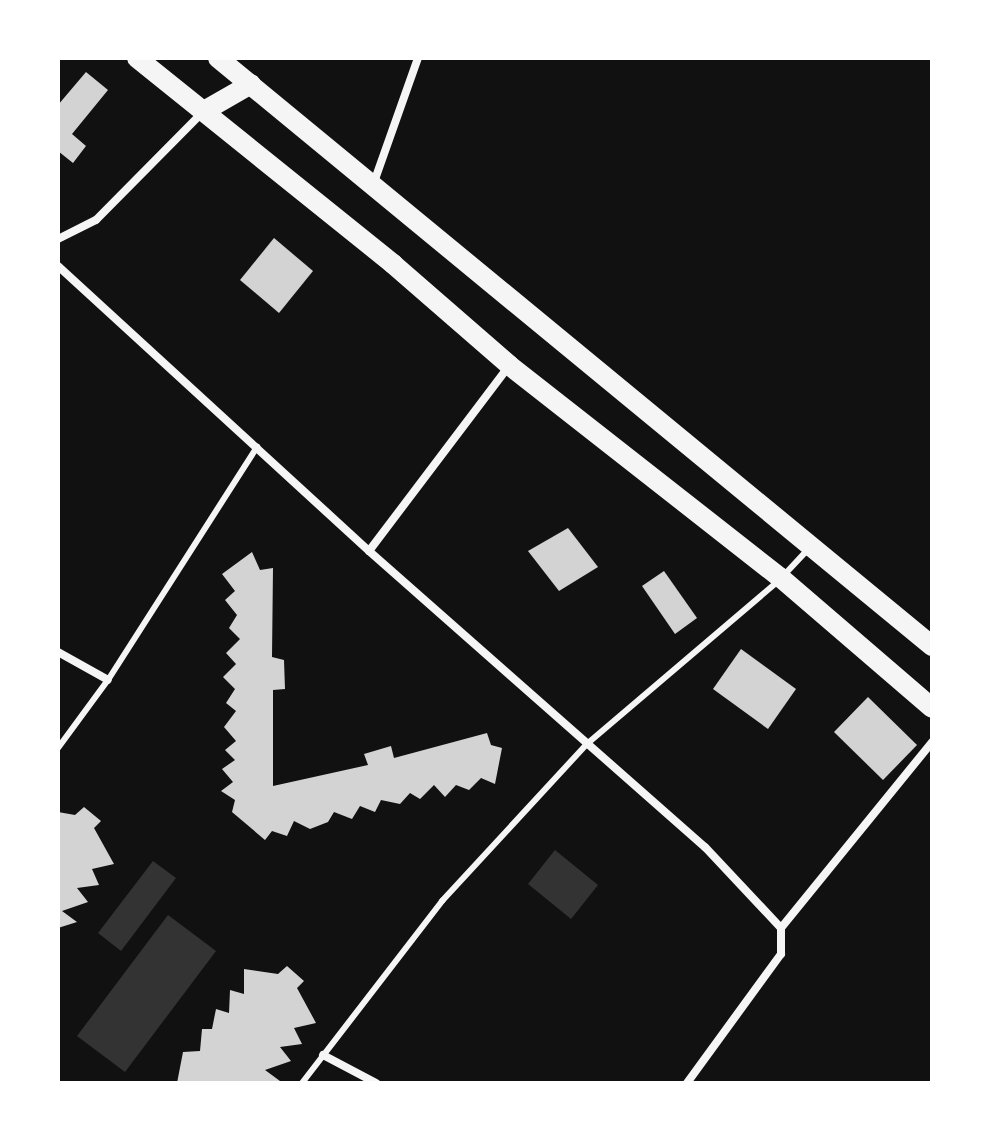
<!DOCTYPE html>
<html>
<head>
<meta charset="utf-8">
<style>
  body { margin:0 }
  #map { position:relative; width:990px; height:1141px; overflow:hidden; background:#111; font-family:"Golos Text",sans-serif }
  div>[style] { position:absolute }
  .water>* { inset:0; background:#333 }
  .building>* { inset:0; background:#d3d3d3 }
  .service>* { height:6px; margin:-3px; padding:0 3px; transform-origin:3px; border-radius:3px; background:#f5f5f5 }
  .minor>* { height:8px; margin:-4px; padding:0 4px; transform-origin:4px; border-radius:4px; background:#f5f5f5 }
  .trunk>* { height:20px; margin:-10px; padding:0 10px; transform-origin:10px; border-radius:10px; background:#f5f5f5 }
  span { translate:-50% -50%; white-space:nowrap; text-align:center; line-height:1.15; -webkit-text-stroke:6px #fff; paint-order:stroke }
  .frame { position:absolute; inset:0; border:60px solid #fff; pointer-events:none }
</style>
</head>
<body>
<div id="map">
  <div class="water">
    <div style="clip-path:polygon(555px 850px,598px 885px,571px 919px,528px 884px)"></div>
    <div style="clip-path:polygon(153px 861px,176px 878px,121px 951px,98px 933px)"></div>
    <div style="clip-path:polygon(168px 915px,216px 951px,125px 1072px,77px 1036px)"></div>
  </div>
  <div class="building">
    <div style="clip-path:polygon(86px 72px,108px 90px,72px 134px,86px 146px,73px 163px,58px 151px,58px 105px)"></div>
    <div style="clip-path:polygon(274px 238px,313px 271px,279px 313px,240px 280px)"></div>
    <div style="clip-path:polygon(568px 528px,598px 567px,559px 591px,528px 551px)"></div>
    <div style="clip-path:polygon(252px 552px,260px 570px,273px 568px,272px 657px,284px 660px,285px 689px,273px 690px,273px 786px,368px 765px,364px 754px,391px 746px,394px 758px,487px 733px,491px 745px,502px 748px,495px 784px,481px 778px,469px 790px,456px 785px,445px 797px,434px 785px,420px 799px,410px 793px,400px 804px,381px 800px,375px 812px,360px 806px,352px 819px,334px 812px,328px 822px,310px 829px,294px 821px,287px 836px,272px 831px,265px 840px,232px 812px,235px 800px,221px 791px,233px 782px,222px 769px,235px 760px,225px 750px,236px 741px,224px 727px,236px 711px,226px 703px,235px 689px,223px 677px,236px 664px,226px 653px,240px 639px,229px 628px,237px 615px,225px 600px,235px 591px,222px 574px)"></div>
    <div style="clip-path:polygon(664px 571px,697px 618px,675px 634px,642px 586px)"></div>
    <div style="clip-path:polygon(741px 649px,796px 689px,768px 729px,713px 689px)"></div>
    <div style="clip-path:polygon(868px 697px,917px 745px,883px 780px,834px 732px)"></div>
    <div style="clip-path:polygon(84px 807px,101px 821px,94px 828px,114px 864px,92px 869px,99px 885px,77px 888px,88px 902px,62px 911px,77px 922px,58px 928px,58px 812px,75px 815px)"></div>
    <div style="clip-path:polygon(287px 966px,304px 981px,297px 988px,316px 1023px,294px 1028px,302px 1044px,280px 1047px,291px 1061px,265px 1070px,280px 1081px,177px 1083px,183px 1052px,200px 1051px,202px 1029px,212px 1029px,216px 1009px,229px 1013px,230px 990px,244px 994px,244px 969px,278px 974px)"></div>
  </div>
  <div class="service">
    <div style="left:785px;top:574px;width:33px;rotate:-47deg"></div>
    <div style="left:58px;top:748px;width:84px;rotate:-53.7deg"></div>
    <div style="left:108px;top:680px;width:277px;rotate:-57.4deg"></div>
    <div style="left:302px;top:1083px;width:230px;rotate:-52.4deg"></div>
    <div style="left:442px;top:901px;width:215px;rotate:-47.3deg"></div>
    <div style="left:588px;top:743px;width:248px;rotate:-40.4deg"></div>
  </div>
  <div class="minor">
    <div style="left:373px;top:185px;width:135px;rotate:-70.5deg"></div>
    <div style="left:58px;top:239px;width:42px;rotate:-26.6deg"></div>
    <div style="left:96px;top:220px;width:153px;rotate:-45.3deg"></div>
    <div style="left:58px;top:266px;width:422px;rotate:42.5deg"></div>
    <div style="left:369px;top:551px;width:448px;rotate:41.4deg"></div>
    <div style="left:705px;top:847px;width:111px;rotate:46.8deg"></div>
    <div style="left:781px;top:928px;width:26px;rotate:90deg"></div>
    <div style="left:781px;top:954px;width:160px;rotate:126.1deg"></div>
    <div style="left:369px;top:551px;width:232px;rotate:-52.9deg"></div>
    <div style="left:58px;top:652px;width:57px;rotate:29.2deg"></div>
    <div style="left:781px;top:928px;width:240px;rotate:-50.9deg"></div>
    <div style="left:323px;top:1055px;width:60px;rotate:27.8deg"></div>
  </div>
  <div class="trunk">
    <div style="left:137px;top:58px;width:329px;rotate:38.8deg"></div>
    <div style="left:393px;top:264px;width:154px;rotate:41deg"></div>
    <div style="left:509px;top:365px;width:345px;rotate:38.1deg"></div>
    <div style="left:781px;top:578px;width:199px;rotate:40.7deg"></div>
    <div style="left:218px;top:58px;width:925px;rotate:39.47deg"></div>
    <div style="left:204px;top:111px;width:54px;rotate:-29.9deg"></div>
  </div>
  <div class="frame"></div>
</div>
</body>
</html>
